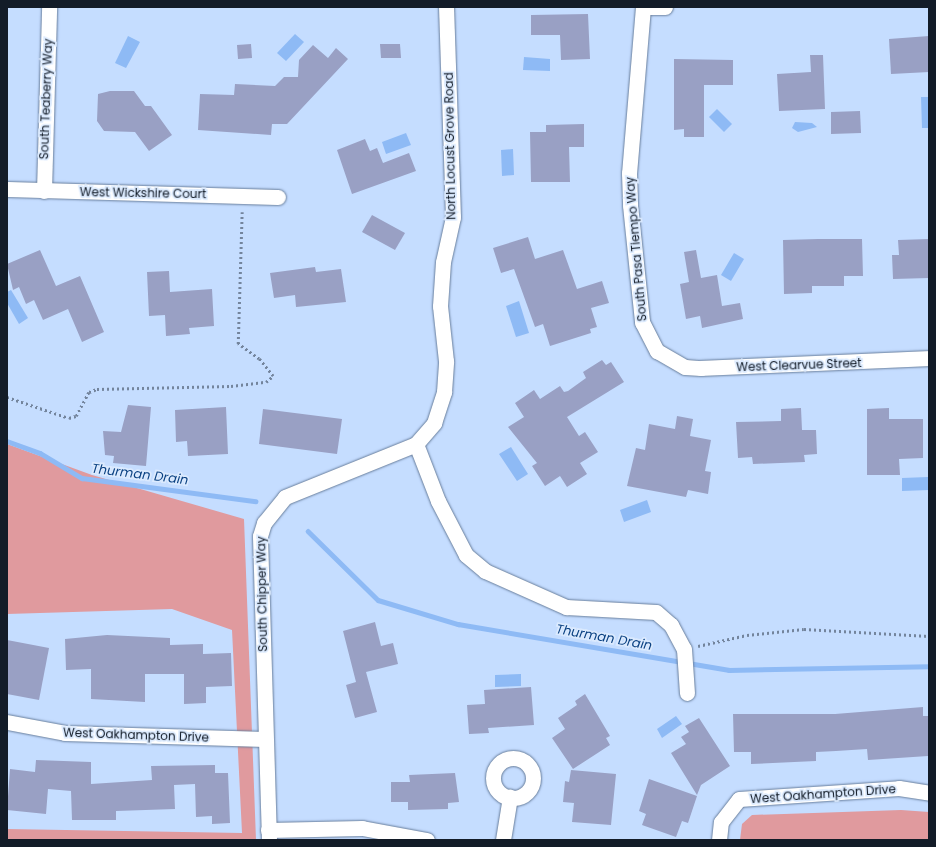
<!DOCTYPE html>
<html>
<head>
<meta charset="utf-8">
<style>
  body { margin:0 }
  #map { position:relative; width:936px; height:847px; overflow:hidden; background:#c5ddff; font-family:Poppins,sans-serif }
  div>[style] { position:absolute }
  .green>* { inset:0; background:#e09a9e }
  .water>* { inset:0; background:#8ebaf5 }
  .stream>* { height:4.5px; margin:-2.25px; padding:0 2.25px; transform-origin:2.25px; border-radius:2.25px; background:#8ebaf5 }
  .building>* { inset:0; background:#99a0c4 }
  .path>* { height:2.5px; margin-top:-1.25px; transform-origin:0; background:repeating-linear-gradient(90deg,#73849c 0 2px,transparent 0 5px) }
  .roads { filter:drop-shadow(0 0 1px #687e9c) drop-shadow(0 0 1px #687e9c) }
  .minor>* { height:15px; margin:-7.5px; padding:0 7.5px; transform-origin:7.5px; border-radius:7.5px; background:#fff }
  .minor>.ring { margin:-7.5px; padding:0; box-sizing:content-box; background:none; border:15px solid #fff; border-radius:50% }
  span { translate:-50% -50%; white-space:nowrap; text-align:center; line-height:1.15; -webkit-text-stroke:3.5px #dbeafe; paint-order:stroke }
  .street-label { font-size:12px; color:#131c28 }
  .water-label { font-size:13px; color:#0a4182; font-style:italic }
  .frame { position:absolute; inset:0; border:8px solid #131c28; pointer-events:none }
</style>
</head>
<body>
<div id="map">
  <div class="green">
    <div style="clip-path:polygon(7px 444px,92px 475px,244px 519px,256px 840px,7px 840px,7px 829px,242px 833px,232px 630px,172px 609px,7px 614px)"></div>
    <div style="clip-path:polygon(901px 810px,929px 812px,929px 840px,740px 840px,742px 824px,752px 815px)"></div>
  </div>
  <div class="water">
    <div style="clip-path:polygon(295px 34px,304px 42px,286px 61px,277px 53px)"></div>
    <div style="clip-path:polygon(128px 36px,140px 42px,126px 68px,115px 63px)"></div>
    <div style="clip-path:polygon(524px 57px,550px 59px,550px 71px,523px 70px)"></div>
    <div style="clip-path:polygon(921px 97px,929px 97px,929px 128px,922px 128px)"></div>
    <div style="clip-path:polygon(717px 109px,732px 124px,724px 132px,709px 117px)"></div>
    <div style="clip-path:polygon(795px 122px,812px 123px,817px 127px,798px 132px,792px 128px)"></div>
    <div style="clip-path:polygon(406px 133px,411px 145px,386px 154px,382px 142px)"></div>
    <div style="clip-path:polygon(513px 149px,514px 175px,502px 176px,501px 150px)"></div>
    <div style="clip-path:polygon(734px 253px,744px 259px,731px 281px,721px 275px)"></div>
    <div style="clip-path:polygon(11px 290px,28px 318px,19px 324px,7px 303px,7px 292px)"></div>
    <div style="clip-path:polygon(519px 301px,529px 333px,516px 337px,506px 306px)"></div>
    <div style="clip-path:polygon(511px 447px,528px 474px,517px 481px,499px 454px)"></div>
    <div style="clip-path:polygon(928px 477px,929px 490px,902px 491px,902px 478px)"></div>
    <div style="clip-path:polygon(647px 500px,651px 512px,624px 522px,620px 510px)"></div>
    <div style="clip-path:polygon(521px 674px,521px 686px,495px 687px,495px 675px)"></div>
    <div style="clip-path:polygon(676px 716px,682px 724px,662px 738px,657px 729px)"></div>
  </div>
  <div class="stream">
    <div style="left:7px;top:441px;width:35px;rotate:20deg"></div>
    <div style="left:40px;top:453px;width:49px;rotate:30.8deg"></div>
    <div style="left:82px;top:478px;width:175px;rotate:7.6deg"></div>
    <div style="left:308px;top:531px;width:98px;rotate:44.6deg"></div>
    <div style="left:378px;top:600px;width:84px;rotate:16.7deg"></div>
    <div style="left:458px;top:624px;width:275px;rotate:9.6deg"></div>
    <div style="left:729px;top:670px;width:200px;rotate:-1.1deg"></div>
  </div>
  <div class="building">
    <div style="clip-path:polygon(588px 14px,590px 59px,561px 60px,560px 35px,531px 35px,531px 15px)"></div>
    <div style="clip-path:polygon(929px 36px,929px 72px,891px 74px,889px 39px)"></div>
    <div style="clip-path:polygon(251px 44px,252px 58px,238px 59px,237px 45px)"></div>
    <div style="clip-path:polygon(380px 44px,400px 44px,401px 58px,381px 58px)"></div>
    <div style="clip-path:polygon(313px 45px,328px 58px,336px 48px,348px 59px,287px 124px,272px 124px,271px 135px,198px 130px,200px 94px,234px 95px,235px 84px,275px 86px,284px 77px,298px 77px,299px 60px)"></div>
    <div style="clip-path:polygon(810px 55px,823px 55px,825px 109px,779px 111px,777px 74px,811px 72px)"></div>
    <div style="clip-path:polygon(674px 59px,733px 60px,733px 85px,704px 85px,704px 137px,684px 137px,684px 129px,674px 130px)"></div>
    <div style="clip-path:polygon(110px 91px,134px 91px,145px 106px,151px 106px,172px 135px,149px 151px,135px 132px,104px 131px,97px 121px,98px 94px)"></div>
    <div style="clip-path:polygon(860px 111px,861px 133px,831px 134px,831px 112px)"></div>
    <div style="clip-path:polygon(584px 124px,584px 147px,569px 147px,570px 182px,531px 182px,530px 132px,546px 132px,546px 125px)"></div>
    <div style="clip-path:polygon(365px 139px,370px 151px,377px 148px,383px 163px,409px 153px,416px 171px,352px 194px,337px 150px)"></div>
    <div style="clip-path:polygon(372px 215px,405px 233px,395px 250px,362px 232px)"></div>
    <div style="clip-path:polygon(528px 237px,535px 259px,563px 250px,577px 289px,602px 281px,609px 303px,591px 308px,597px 327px,590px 329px,591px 333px,550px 346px,543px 324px,535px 327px,514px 269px,501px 273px,493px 248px)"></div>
    <div style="clip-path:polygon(818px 239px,862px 239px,863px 276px,844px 276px,844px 286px,812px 286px,812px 293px,784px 294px,783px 240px)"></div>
    <div style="clip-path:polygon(929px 239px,929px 278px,893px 279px,892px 255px,899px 255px,898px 240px)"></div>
    <div style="clip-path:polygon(40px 250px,56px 286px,80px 276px,104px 332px,82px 342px,68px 309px,43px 320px,34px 300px,26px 304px,19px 287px,13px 290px,7px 264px)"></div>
    <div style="clip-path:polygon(696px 250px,701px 278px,717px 275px,722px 306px,740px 303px,743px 319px,702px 328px,700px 316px,686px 319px,680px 284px,689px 282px,684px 252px)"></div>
    <div style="clip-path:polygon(315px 267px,316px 272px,341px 269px,346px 302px,296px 307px,295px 295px,274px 298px,270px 273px)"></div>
    <div style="clip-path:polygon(169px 271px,170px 292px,212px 289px,214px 326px,189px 328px,190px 334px,166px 336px,165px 315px,149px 316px,147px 272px)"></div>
    <div style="clip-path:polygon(602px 360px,606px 365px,611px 362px,624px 382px,567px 417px,579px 436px,585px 432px,598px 452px,580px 463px,587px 474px,567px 487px,560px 476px,545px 486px,532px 466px,537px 463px,508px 427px,524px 417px,515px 403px,534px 390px,540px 399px,560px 386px,564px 392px,568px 391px,586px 378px,583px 372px)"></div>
    <div style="clip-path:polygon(128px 405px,151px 407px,146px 466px,113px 463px,114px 456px,105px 455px,103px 431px,121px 432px)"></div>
    <div style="clip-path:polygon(226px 407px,228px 454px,188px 456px,187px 441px,176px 442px,175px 410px)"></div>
    <div style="clip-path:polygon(801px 408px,802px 430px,816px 430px,817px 454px,804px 455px,805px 462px,753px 464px,752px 457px,738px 458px,736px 422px,781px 421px,781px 409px)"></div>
    <div style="clip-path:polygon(889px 408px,889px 419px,923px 419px,923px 458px,899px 459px,900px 475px,867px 475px,867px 409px)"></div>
    <div style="clip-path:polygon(263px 409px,342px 419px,337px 454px,259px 444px)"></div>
    <div style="clip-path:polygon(677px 416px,693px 419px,690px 436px,711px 440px,705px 471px,711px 472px,708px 494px,688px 490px,686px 497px,627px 486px,636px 448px,645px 450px,649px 424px,675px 429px)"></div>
    <div style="clip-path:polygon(375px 622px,381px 646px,393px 643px,398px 664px,366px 672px,377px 712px,355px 718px,346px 685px,356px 682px,343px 631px)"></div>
    <div style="clip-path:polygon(107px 635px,170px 638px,170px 645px,203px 644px,203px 654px,231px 653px,232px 686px,206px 687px,206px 703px,184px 704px,184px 674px,145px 674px,145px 702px,91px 699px,91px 669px,66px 670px,65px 639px)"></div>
    <div style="clip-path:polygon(7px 640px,49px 648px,39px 700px,7px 694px)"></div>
    <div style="clip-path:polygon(531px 687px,534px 725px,488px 728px,489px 733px,469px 734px,467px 705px,485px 704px,484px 690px)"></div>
    <div style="clip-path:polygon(585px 694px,610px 736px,606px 738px,610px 745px,573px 769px,552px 738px,565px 729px,558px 718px,577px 705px,575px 701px)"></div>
    <div style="clip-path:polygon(923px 707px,923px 716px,929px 716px,928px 756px,868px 760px,867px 749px,836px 751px,816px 752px,816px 761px,751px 764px,751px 752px,734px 752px,733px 714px,835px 714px)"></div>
    <div style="clip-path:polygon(699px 718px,730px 766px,701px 785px,697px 795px,671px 753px,686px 744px,681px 737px,689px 732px,685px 726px)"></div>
    <div style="clip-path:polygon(36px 760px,91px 762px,91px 784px,152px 780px,151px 766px,215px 765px,215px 773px,228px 773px,230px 823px,212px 824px,212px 816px,196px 817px,195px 784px,174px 785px,175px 809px,116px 811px,116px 820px,72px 820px,71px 791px,48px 789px,46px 814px,7px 810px,10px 769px,35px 772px)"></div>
    <div style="clip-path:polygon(571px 770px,616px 774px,611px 825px,572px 822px,574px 803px,563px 802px,565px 781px,569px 782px)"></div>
    <div style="clip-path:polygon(455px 773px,459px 802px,448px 803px,448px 809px,408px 810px,408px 802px,391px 802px,391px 782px,410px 782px,409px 775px)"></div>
    <div style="clip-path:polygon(649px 779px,697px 796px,688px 823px,682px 821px,676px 837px,642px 825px,646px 814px,639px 811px)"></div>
  </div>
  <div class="path">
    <div style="left:7px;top:397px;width:65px;rotate:18.7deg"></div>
    <div style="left:69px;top:418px;width:7px;rotate:-16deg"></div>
    <div style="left:76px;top:416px;width:27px;rotate:-62deg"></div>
    <div style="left:89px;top:392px;width:9px;rotate:-21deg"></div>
    <div style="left:97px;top:389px;width:134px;rotate:-1.3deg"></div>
    <div style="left:231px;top:386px;width:35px;rotate:-7deg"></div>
    <div style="left:266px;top:382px;width:9px;rotate:-41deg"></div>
    <div style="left:273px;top:376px;width:22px;rotate:-129deg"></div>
    <div style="left:259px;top:359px;width:26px;rotate:-144deg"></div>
    <div style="left:238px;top:344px;width:132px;rotate:-88.3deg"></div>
    <div style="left:698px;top:646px;width:50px;rotate:-12.7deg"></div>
    <div style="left:747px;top:635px;width:57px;rotate:-6deg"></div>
    <div style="left:804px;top:629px;width:125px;rotate:3.2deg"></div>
  </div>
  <div class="roads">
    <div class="minor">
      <div style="left:643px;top:7px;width:167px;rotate:94.8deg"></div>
      <div style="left:629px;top:173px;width:32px;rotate:88deg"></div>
      <div style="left:630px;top:205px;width:118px;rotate:84.1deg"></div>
      <div style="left:642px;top:322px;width:33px;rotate:63deg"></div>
      <div style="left:657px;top:351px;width:32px;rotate:30deg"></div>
      <div style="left:685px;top:367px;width:16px;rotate:4deg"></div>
      <div style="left:701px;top:368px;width:228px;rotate:-2.5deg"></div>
      <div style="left:644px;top:7px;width:21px"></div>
      <div style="left:7px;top:189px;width:271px;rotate:1.7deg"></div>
      <div style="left:44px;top:191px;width:184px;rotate:-88.4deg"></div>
      <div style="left:416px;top:444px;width:61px;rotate:68.9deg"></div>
      <div style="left:438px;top:501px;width:61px;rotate:62.6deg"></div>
      <div style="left:466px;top:555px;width:25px;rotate:40deg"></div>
      <div style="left:485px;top:571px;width:89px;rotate:24deg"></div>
      <div style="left:566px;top:607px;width:90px;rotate:3.2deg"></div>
      <div style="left:656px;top:612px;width:20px;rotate:41deg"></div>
      <div style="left:671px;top:625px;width:27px;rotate:62deg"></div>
      <div style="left:684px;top:649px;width:44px;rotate:86.1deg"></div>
      <div style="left:7px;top:722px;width:59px;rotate:10.7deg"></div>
      <div style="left:65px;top:733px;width:200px;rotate:1.7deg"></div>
      <div class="ring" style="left:493px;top:758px;width:25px;height:25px"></div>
      <div style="left:268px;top:830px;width:94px;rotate:-1.2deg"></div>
      <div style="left:362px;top:828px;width:66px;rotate:10.5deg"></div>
      <div style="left:269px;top:840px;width:304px;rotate:-91.7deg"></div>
      <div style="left:260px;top:536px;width:14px;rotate:-73deg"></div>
      <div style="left:264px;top:523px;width:33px;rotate:-51deg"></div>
      <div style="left:285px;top:497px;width:141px;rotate:-22deg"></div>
      <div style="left:416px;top:444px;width:28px;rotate:-49deg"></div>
      <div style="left:434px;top:423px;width:33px;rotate:-72deg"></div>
      <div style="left:444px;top:392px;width:31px;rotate:-86deg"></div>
      <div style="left:446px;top:361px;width:55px;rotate:-96.2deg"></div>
      <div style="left:440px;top:306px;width:44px;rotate:-86.1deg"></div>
      <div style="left:443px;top:262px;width:46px;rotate:-77.5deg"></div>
      <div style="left:453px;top:217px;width:210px;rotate:-91.9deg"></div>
      <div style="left:503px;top:840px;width:44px;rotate:-80.8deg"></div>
      <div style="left:719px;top:840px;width:18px;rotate:-84deg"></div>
      <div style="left:721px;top:822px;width:29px;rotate:-52deg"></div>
      <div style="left:739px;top:799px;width:160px;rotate:-3.9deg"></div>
      <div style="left:899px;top:788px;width:30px;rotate:9deg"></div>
    </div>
  </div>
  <div class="street-label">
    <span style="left:46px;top:99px;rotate:-88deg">South Teaberry Way</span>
    <span style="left:450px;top:146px;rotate:-91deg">North Locust Grove Road</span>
    <span style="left:143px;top:193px;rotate:1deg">West Wickshire Court</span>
    <span style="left:636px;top:249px;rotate:-95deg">South Pasa Tiempo Way</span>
    <span style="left:799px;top:365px;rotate:-2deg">West Clearvue Street</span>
    <span style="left:262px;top:594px;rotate:-91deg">South Chipper Way</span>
    <span style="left:136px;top:735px;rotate:2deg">West Oakhampton Drive</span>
    <span style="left:823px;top:794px;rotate:-4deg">West Oakhampton Drive</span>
  </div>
  <div class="water-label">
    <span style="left:140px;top:475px;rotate:7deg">Thurman Drain</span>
    <span style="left:604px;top:638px;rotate:10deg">Thurman Drain</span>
  </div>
  <div class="frame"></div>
</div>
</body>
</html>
